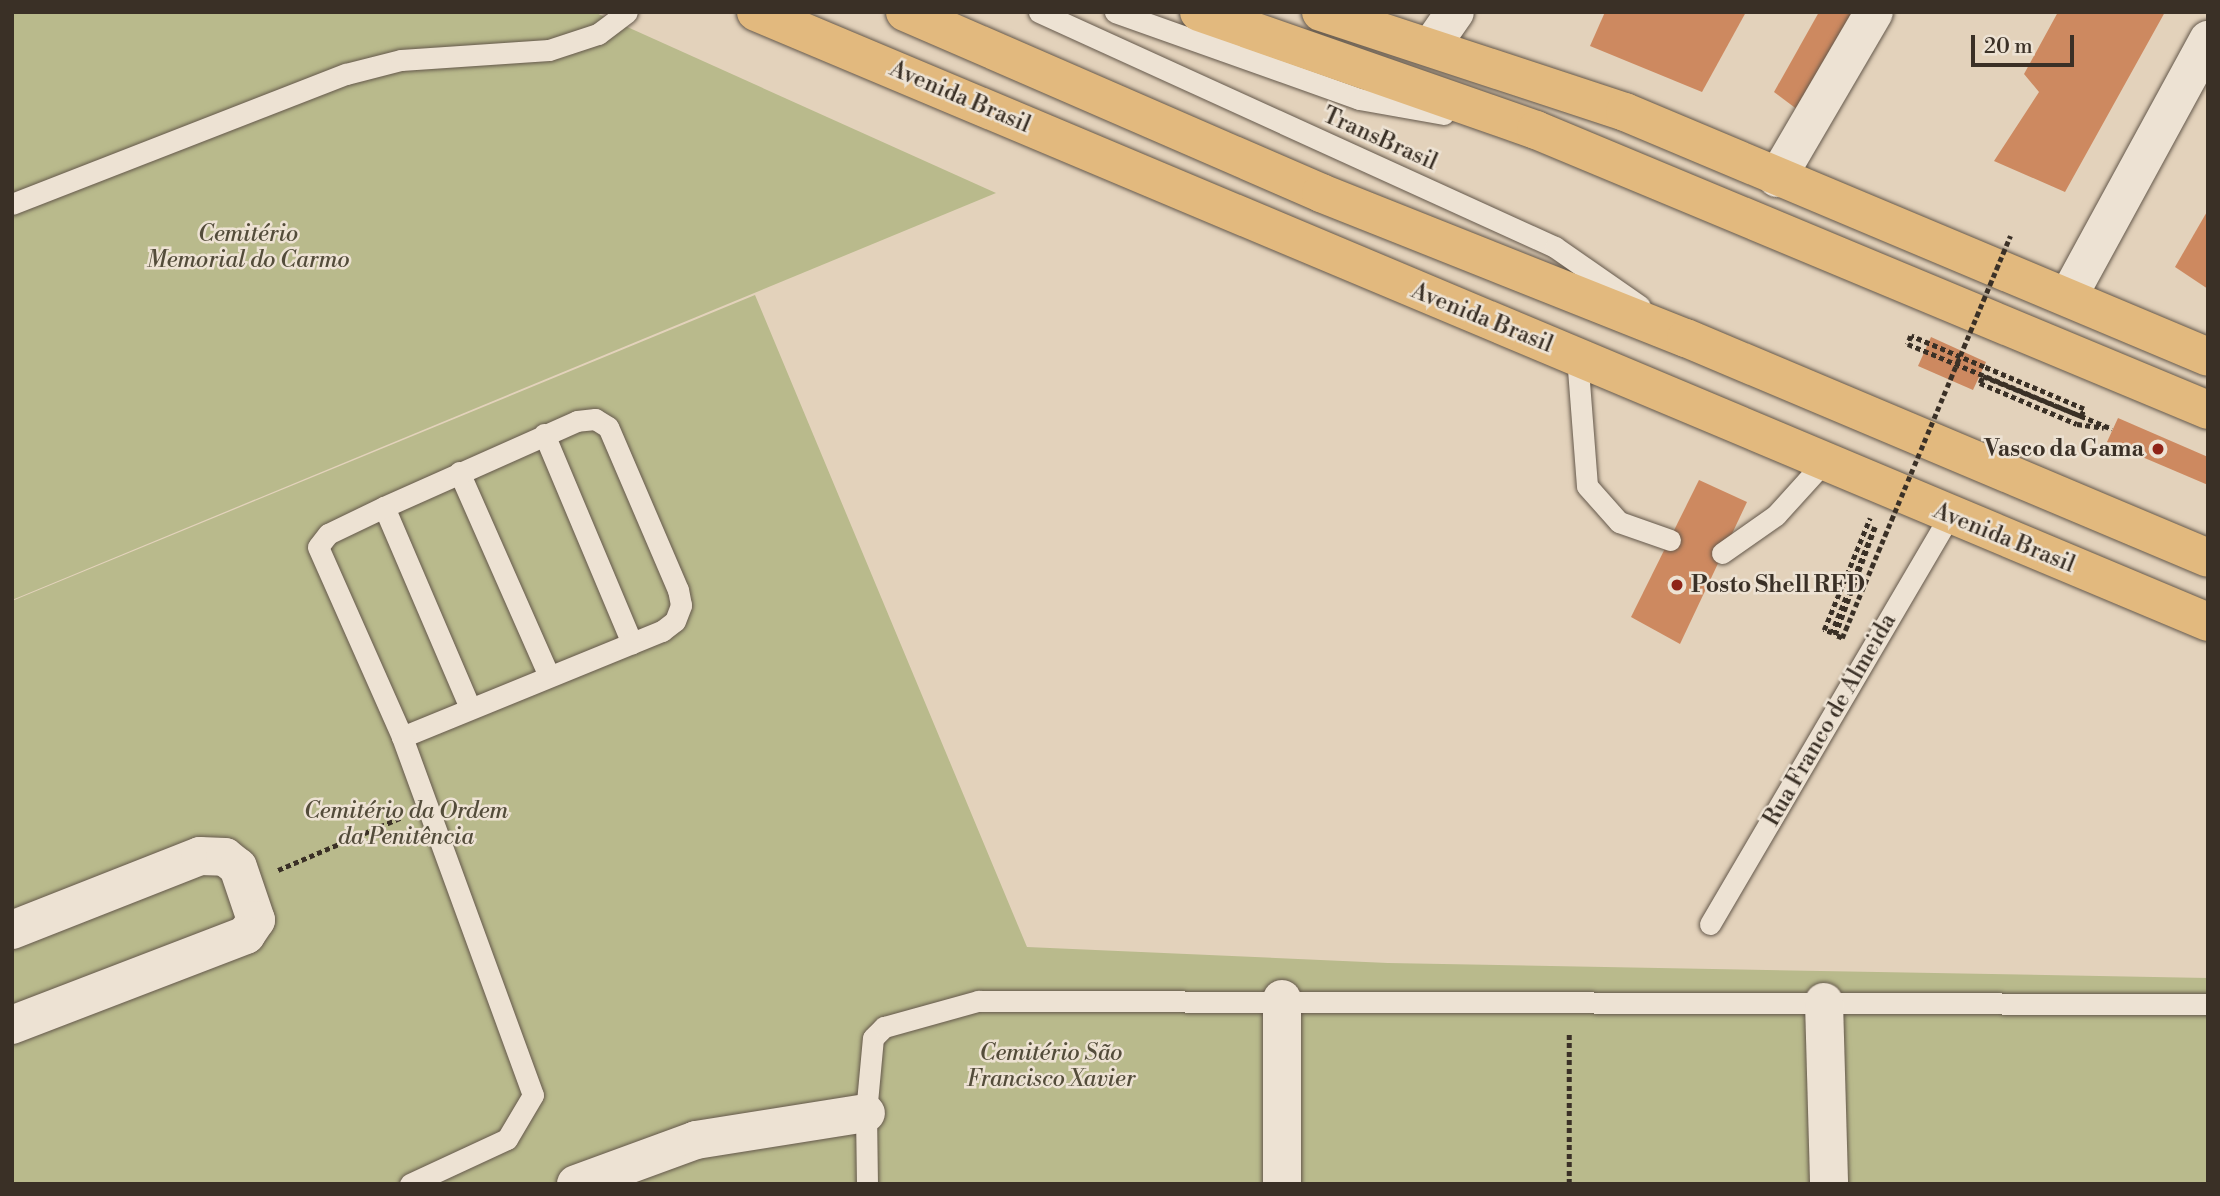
<!DOCTYPE html>
<html>
<head>
<meta charset="utf-8">
<style>
  body { margin:0 }
  #map { position:relative; width:2220px; height:1196px; overflow:hidden; background:#e3d2bb; font-family:"Libre Bodoni",serif }
  div>[style] { position:absolute }
  .green>* { inset:0; background:#b9ba8c }
  .building>* { inset:0; background:#cd8960 }
  .path>* { height:4.5px; margin-top:-2.25px; transform-origin:0; background:repeating-linear-gradient(90deg,#3a3026 0 5px,transparent 0 8.5px) }
  .roads { filter:drop-shadow(0 0 2px #64584b) drop-shadow(0 0 2px #64584b) }
  .lane>* { height:21px; margin:-10.5px; padding:0 10.5px; transform-origin:10.5px; border-radius:10.5px; background:#ede2d3 }
  .street>* { height:38px; margin:-19px; padding:0 19px; transform-origin:19px; border-radius:19px; background:#ede2d3 }
  .secondary>* { height:38px; margin:-19px; padding:0 19px; transform-origin:19px; border-radius:19px; background:#ede2d3 }
  .highway>* { height:38px; margin:-19px; padding:0 19px; transform-origin:19px; border-radius:19px; background:#e2b97e }
  .path-bridge>* { height:4.5px; margin-top:-2.25px; transform-origin:0; background:repeating-linear-gradient(90deg,#3a3026 0 5px,transparent 0 8.5px) }
  .dots>* { width:19px; height:19px; translate:-50% -50%; box-sizing:border-box; border:4px solid #ede2d3; border-radius:50% }
  span { translate:-50% -50%; white-space:nowrap; text-align:center; line-height:1.15; -webkit-text-stroke:5px #ede2d3; paint-order:stroke }
  .street-label { font-size:23px; color:#3a3026 }
  .park-label { font-size:23px; color:#534c3a; font-style:italic }
  .poi-label { font-size:23px; color:#3a3026; font-weight:700 }
  .right { translate:-100% -50%; text-align:right }
  .left { translate:0 -50%; text-align:left }
  .frame { position:absolute; inset:0; border:14px solid #3a3026; pointer-events:none }
  .scale { position:absolute; left:1971px; top:35px; width:103px; height:32px; box-sizing:border-box; border:4px solid #3a3026; border-top:0; padding-left:9px; font-size:21px; line-height:24px; white-space:nowrap; color:#3a3026; -webkit-text-stroke:5px #ede2d3; paint-order:stroke }
</style>
</head>
<body>
<div id="map">
  <div class="green">
    <div style="clip-path:polygon(12px 12px,594px 12px,996px 193px,12px 600px)"></div>
    <div style="clip-path:polygon(755px 295px,1027px 947px,1388px 963px,2208px 978px,2208px 1184px,12px 1184px,12px 601px)"></div>
  </div>
  <div class="building">
    <div style="clip-path:polygon(1605px 12px,1746px 12px,1702px 92px,1590px 46px)"></div>
    <div style="clip-path:polygon(1819px 12px,1857px 12px,1802px 113px,1774px 92px)"></div>
    <div style="clip-path:polygon(2058px 12px,2165px 12px,2065px 192px,1994px 161px,2039px 92px,2024px 74px)"></div>
    <div style="clip-path:polygon(2208px 210px,2208px 289px,2175px 267px)"></div>
    <div style="clip-path:polygon(1931px 337px,1986px 362px,1973px 390px,1918px 366px)"></div>
    <div style="clip-path:polygon(2118px 418px,2208px 457px,2208px 485px,2107px 442px)"></div>
    <div style="clip-path:polygon(1699px 480px,1747px 502px,1680px 644px,1631px 617px)"></div>
  </div>
  <div class="path">
    <div style="left:1984px;top:367px;width:79px;rotate:-157deg"></div>
    <div style="left:1911px;top:336px;width:9px;rotate:111deg"></div>
    <div style="left:1908px;top:344px;width:221px;rotate:22.6deg"></div>
    <div style="left:1980px;top:383px;width:105px;rotate:22.9deg"></div>
    <div style="left:2077px;top:424px;width:27px;rotate:8deg"></div>
    <div style="left:1842px;top:638px;width:8px;rotate:-157deg"></div>
    <div style="left:1835px;top:635px;width:115px;rotate:-69.7deg"></div>
    <div style="left:1875px;top:527px;width:114px;rotate:112.1deg"></div>
    <div style="left:1832px;top:633px;width:9px;rotate:-159deg"></div>
    <div style="left:1824px;top:630px;width:121px;rotate:-67.7deg"></div>
    <div style="left:278px;top:870px;width:135px;rotate:-23.1deg"></div>
    <div style="left:1569px;top:1184px;width:153px;rotate:-90deg"></div>
  </div>
  <div class="roads">
    <div class="lane">
      <div style="left:1039px;top:12px;width:567px;rotate:24.49deg"></div>
      <div style="left:1555px;top:247px;width:103px;rotate:34.8deg"></div>
      <div style="left:1115px;top:12px;width:259px;rotate:19.6deg"></div>
      <div style="left:1359px;top:99px;width:86px;rotate:10deg"></div>
      <div style="left:12px;top:204px;width:358px;rotate:-21.3deg"></div>
      <div style="left:346px;top:74px;width:57px;rotate:-14.3deg"></div>
      <div style="left:401px;top:60px;width:148px;rotate:-3.9deg"></div>
      <div style="left:549px;top:50px;width:52px;rotate:-18.1deg"></div>
      <div style="left:598px;top:34px;width:36px;rotate:-37deg"></div>
      <div style="left:1577px;top:356px;width:130px;rotate:85.6deg"></div>
      <div style="left:1587px;top:486px;width:48px;rotate:48.4deg"></div>
      <div style="left:1619px;top:522px;width:54px;rotate:19.4deg"></div>
      <div style="left:544px;top:434px;width:227px;rotate:67.2deg"></div>
      <div style="left:459px;top:472px;width:223px;rotate:66.2deg"></div>
      <div style="left:384px;top:507px;width:219px;rotate:66.8deg"></div>
      <div style="left:1722px;top:553px;width:66px;rotate:-35.1deg"></div>
      <div style="left:1776px;top:515px;width:72px;rotate:-47.8deg"></div>
      <div style="left:402px;top:737px;width:281px;rotate:-22.2deg"></div>
      <div style="left:662px;top:631px;width:16px;rotate:-38deg"></div>
      <div style="left:675px;top:621px;width:17px;rotate:-69deg"></div>
      <div style="left:681px;top:605px;width:15px;rotate:-101deg"></div>
      <div style="left:678px;top:590px;width:177px;rotate:-113.2deg"></div>
      <div style="left:608px;top:427px;width:15px;rotate:-148deg"></div>
      <div style="left:595px;top:419px;width:18px;rotate:174deg"></div>
      <div style="left:577px;top:421px;width:211px;rotate:156deg"></div>
      <div style="left:384px;top:507px;width:62px;rotate:154.3deg"></div>
      <div style="left:328px;top:534px;width:16px;rotate:128deg"></div>
      <div style="left:318px;top:547px;width:208px;rotate:66.1deg"></div>
      <div style="left:402px;top:737px;width:381px;rotate:69.9deg"></div>
      <div style="left:533px;top:1095px;width:51px;rotate:120.6deg"></div>
      <div style="left:507px;top:1139px;width:107px;rotate:155.1deg"></div>
      <div style="left:1710px;top:924px;width:473px;rotate:-59.6deg"></div>
      <div style="left:867px;top:1184px;width:71px;rotate:-90.8deg"></div>
      <div style="left:866px;top:1113px;width:75px;rotate:-84.7deg"></div>
      <div style="left:873px;top:1038px;width:16px;rotate:-45deg"></div>
      <div style="left:884px;top:1027px;width:98px;rotate:-15.5deg"></div>
      <div style="left:978px;top:1001px;width:1230px;rotate:0.14deg"></div>
    </div>
    <div class="street">
      <div style="left:1777px;top:178px;width:192px;rotate:-59.7deg"></div>
      <div style="left:2068px;top:297px;width:293px;rotate:-61.4deg"></div>
      <div style="left:12px;top:930px;width:202px;rotate:-21.5deg"></div>
      <div style="left:200px;top:856px;width:25px;rotate:2deg"></div>
      <div style="left:225px;top:857px;width:16px;rotate:38deg"></div>
      <div style="left:238px;top:867px;width:56px;rotate:71.2deg"></div>
      <div style="left:256px;top:920px;width:18px;rotate:124deg"></div>
      <div style="left:246px;top:935px;width:251px;rotate:159deg"></div>
      <div style="left:1282px;top:999px;width:185px;rotate:90deg"></div>
      <div style="left:1824px;top:1002px;width:182px;rotate:88.4deg"></div>
      <div style="left:576px;top:1184px;width:128px;rotate:-20.1deg"></div>
      <div style="left:696px;top:1140px;width:172px;rotate:-9deg"></div>
    </div>
    <div class="secondary">
      <div style="left:1432px;top:45px;width:40px;rotate:-55.1deg"></div>
    </div>
    <div class="highway">
      <div style="left:756px;top:12px;width:1575px;rotate:22.79deg"></div>
      <div style="left:905px;top:12px;width:454px;rotate:23.5deg"></div>
      <div style="left:1321px;top:193px;width:393px;rotate:21.7deg"></div>
      <div style="left:1686px;top:338px;width:566px;rotate:22.85deg"></div>
      <div style="left:1199px;top:12px;width:357px;rotate:19.3deg"></div>
      <div style="left:1536px;top:130px;width:728px;rotate:22.62deg"></div>
      <div style="left:1321px;top:12px;width:320px;rotate:18.2deg"></div>
      <div style="left:1625px;top:112px;width:632px;rotate:22.79deg"></div>
    </div>
  </div>
  <div class="path-bridge">
    <div style="left:1980px;top:383px;width:8px;rotate:-67deg"></div>
    <div style="left:1983px;top:376px;width:106px;rotate:22.2deg"></div>
    <div style="left:2081px;top:416px;width:8px;rotate:-67deg"></div>
    <div style="left:2084px;top:409px;width:108px;rotate:-157.2deg"></div>
    <div style="left:1842px;top:638px;width:436px;rotate:-67.3deg"></div>
  </div>
  <div class="dots">
    <div style="left:2158px;top:449px;background:#8f2418"></div>
    <div style="left:1677px;top:585px;background:#8f2418"></div>
  </div>
  <div class="street-label">
    <span style="left:960px;top:97px;rotate:23deg">Avenida Brasil</span>
    <span style="left:1380px;top:139px;rotate:24deg">TransBrasil</span>
    <span style="left:1482px;top:318px;rotate:22deg">Avenida Brasil</span>
    <span style="left:2004px;top:538px;rotate:22deg">Avenida Brasil</span>
    <span style="left:1830px;top:720px;rotate:-60deg">Rua Franco de Almeida</span>
  </div>
  <div class="park-label">
    <span style="left:248px;top:247px">Cemitério<br>Memorial do Carmo</span>
    <span style="left:406px;top:824px">Cemitério da Ordem<br>da Penitência</span>
    <span style="left:1051px;top:1066px">Cemitério São<br>Francisco Xavier</span>
  </div>
  <div class="poi-label">
    <span class="right" style="left:2144px;top:449px">Vasco da Gama</span>
    <span class="left" style="left:1691px;top:585px">Posto Shell RFD</span>
  </div>
  <div class="frame"></div>
  <div class="scale">20 m</div>
</div>
</body>
</html>
